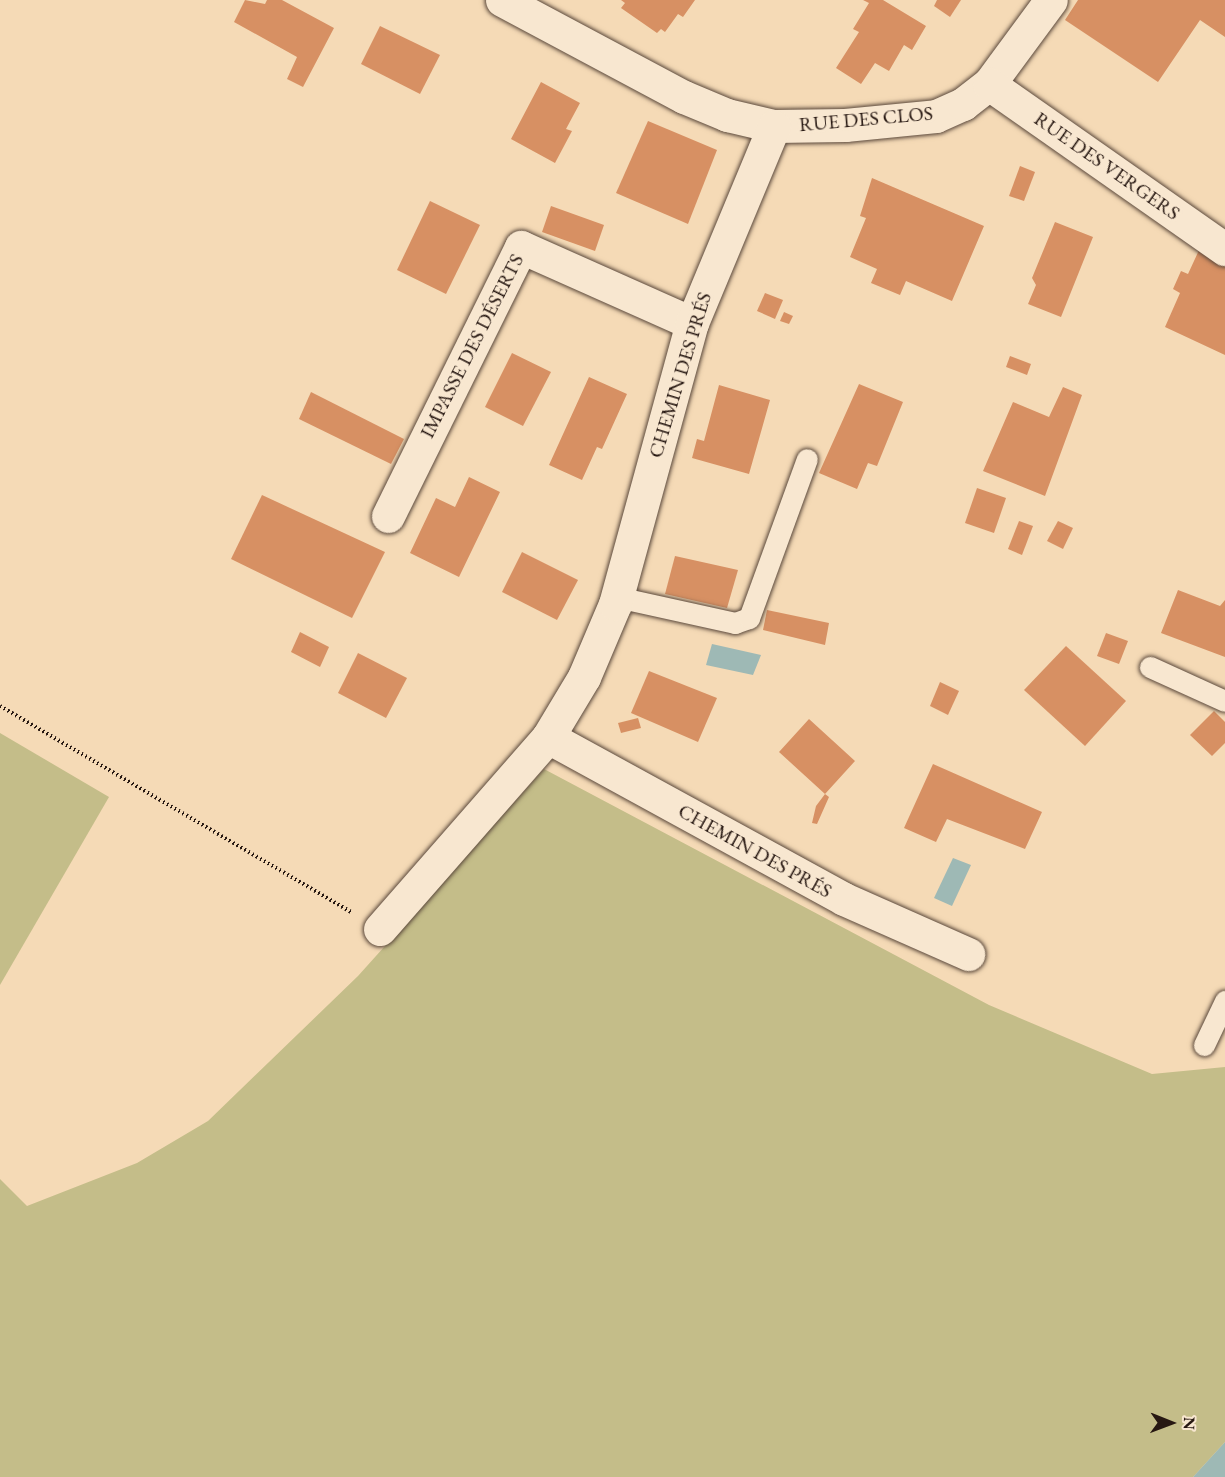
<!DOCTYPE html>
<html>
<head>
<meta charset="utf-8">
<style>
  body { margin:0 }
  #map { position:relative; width:1225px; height:1477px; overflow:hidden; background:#f5dab6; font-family:"EB Garamond",serif }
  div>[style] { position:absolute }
  .green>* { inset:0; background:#c4bd89 }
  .water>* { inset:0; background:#9eb9b5 }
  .building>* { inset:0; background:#d79063 }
  .path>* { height:4px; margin-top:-2px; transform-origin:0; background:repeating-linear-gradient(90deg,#271812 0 1.5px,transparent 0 4.5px) }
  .roads { filter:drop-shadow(0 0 2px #5a483b) drop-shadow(0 0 2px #5a483b) }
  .lane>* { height:21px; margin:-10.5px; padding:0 10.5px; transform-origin:10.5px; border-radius:10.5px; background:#f8e7d0 }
  .street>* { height:33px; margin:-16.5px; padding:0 16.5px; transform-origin:16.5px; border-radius:16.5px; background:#f8e7d0 }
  span { translate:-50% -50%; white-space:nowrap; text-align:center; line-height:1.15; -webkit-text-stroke:6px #f8e7d0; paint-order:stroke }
  .street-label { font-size:20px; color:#271812 }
  .north { position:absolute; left:1141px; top:1393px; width:60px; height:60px; -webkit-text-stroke:4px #f8e7d0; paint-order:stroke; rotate:91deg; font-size:16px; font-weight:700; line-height:24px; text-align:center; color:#271812 }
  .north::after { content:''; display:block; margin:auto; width:21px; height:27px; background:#271812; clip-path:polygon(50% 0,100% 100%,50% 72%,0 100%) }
</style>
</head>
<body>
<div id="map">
  <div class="green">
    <div style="clip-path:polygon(0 733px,109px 797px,0 985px)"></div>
    <div style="clip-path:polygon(544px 769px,989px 1005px,1152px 1074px,1225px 1067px,1225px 1442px,1193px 1477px,0 1477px,0 1179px,27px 1206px,137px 1163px,208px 1121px,358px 976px)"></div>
  </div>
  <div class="water">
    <div style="clip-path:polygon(712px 644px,761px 655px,753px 675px,706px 665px)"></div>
    <div style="clip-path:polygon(953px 858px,971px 865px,952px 906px,934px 898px)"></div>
    <div style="clip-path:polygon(1225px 1442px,1225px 1477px,1193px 1477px)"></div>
  </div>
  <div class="building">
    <div style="clip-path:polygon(245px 0,265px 4px,267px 0,282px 0,334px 28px,303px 87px,287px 79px,297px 57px,234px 22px)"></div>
    <div style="clip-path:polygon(621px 0,695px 0,683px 17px,678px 14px,665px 32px,661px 29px,657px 33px,621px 8px,625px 3px)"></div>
    <div style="clip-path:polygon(863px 0,883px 0,926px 26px,912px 50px,904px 45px,889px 71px,875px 63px,861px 84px,836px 68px,859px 32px,853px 29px,869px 3px)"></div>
    <div style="clip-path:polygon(937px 0,961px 0,950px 17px,934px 6px)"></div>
    <div style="clip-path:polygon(1078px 0,1225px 0,1225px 37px,1200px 20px,1158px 82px,1065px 20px)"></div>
    <div style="clip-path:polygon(380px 26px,440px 55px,420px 94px,361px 64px)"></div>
    <div style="clip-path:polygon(541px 82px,580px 103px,566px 129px,572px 131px,555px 163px,511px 139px)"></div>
    <div style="clip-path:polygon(648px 121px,717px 150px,688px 224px,616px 193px)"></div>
    <div style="clip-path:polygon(1020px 166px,1035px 172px,1024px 201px,1009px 196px)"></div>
    <div style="clip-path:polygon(872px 178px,984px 226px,952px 301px,906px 281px,900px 295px,871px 283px,877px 269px,850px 257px,866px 218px,860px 216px)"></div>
    <div style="clip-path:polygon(430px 201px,480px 225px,446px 294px,397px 270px)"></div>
    <div style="clip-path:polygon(551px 206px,604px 225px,595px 251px,542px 232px)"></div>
    <div style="clip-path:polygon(1055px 222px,1093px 237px,1061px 317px,1028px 304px,1036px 285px,1032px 278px)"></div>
    <div style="clip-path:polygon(1200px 248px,1225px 260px,1225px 355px,1165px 327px,1180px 293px,1173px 289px,1181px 271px,1188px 274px)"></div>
    <div style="clip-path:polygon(765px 293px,783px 300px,775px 319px,757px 311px)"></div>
    <div style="clip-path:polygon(784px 312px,793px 316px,789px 324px,780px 321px)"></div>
    <div style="clip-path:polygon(512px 353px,551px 372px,523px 426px,485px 407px)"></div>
    <div style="clip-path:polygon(1010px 356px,1031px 364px,1027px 375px,1006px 367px)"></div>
    <div style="clip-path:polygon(589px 377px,627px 394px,602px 449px,597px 447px,582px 480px,549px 465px)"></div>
    <div style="clip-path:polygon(859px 384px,903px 402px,877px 466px,868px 463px,857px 489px,819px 473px)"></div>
    <div style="clip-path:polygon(719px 385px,770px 400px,749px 474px,692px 458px,697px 439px,704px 441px)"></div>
    <div style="clip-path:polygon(1063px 387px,1082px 395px,1045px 496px,983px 471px,1013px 402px,1049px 417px)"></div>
    <div style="clip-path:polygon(311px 392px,404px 439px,391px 464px,299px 419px)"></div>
    <div style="clip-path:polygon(469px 477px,500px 492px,459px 577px,410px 553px,436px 498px,455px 507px)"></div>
    <div style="clip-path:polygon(977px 488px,1006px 498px,994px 533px,965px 523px)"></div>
    <div style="clip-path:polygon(262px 495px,385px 552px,352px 618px,231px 559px)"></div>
    <div style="clip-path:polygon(1019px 521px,1033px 526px,1022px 555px,1008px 549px)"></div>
    <div style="clip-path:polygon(1058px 521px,1073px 528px,1063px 549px,1047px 541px)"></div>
    <div style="clip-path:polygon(522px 552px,578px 580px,557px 620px,502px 592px)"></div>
    <div style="clip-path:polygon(675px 556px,738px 570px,727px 608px,665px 594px)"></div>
    <div style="clip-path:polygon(1178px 590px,1220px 606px,1225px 600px,1225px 657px,1161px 633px)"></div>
    <div style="clip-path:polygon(767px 610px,829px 623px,825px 645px,763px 630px)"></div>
    <div style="clip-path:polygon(300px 632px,329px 647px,320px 667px,291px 652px)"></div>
    <div style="clip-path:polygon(1106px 633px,1128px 641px,1119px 664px,1097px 656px)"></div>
    <div style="clip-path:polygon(1066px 646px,1126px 701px,1085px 746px,1024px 690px)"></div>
    <div style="clip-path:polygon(358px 653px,407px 678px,386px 718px,338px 693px)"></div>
    <div style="clip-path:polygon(649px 671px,717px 698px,698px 742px,631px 713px)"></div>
    <div style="clip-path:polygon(940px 682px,959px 691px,948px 715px,930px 706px)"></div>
    <div style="clip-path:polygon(1214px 711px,1225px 722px,1225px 743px,1212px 756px,1190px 735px)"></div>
    <div style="clip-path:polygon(638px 718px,641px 728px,621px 733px,618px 723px)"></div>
    <div style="clip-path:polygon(809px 719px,855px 761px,825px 794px,829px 797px,817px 824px,812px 823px,816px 806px,825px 794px,779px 752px)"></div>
    <div style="clip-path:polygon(933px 764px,1042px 812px,1025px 849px,947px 819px,936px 842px,904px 828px)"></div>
  </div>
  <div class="path">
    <div style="left:0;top:706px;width:407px;rotate:30.4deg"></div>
  </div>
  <div class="roads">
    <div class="lane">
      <div style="left:617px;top:597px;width:121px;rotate:12.4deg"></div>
      <div style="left:735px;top:623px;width:15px;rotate:-20deg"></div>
      <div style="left:749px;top:618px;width:169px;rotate:-70deg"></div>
      <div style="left:1150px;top:667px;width:82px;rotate:24.4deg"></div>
      <div style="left:1204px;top:1045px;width:49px;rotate:-64.5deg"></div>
    </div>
    <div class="street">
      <div style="left:502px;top:0;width:206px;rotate:28.1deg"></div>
      <div style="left:684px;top:97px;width:47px;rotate:22.7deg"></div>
      <div style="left:727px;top:115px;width:48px;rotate:13.2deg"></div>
      <div style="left:774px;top:126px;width:71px;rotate:-0.8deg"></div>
      <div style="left:845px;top:125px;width:91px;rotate:-5.6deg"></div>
      <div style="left:936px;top:116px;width:30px;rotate:-24deg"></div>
      <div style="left:963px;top:104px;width:33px;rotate:-38deg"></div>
      <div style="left:989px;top:84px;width:104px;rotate:-53.6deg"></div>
      <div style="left:989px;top:84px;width:288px;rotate:35deg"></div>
      <div style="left:388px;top:516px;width:300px;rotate:-63.7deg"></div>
      <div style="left:521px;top:247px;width:187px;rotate:24deg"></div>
      <div style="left:548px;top:737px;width:337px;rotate:28.7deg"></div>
      <div style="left:844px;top:899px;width:136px;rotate:23.9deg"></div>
      <div style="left:380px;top:929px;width:255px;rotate:-48.8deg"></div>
      <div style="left:548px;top:737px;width:70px;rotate:-59deg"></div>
      <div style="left:584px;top:677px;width:79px;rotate:-67deg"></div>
      <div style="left:615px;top:604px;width:291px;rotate:-74.7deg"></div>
      <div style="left:692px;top:323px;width:213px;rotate:-67.4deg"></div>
    </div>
  </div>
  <div class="street-label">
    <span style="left:866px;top:119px;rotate:-5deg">RUE DES CLOS</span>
    <span style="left:1107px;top:166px;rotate:35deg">RUE DES VERGERS</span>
    <span style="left:472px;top:346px;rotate:-63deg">IMPASSE DES DÉSERTS</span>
    <span style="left:680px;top:375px;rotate:-73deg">CHEMIN DES PRÉS</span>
    <span style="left:755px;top:851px;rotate:29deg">CHEMIN DES PRÉS</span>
  </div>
  <div class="north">N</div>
</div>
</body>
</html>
